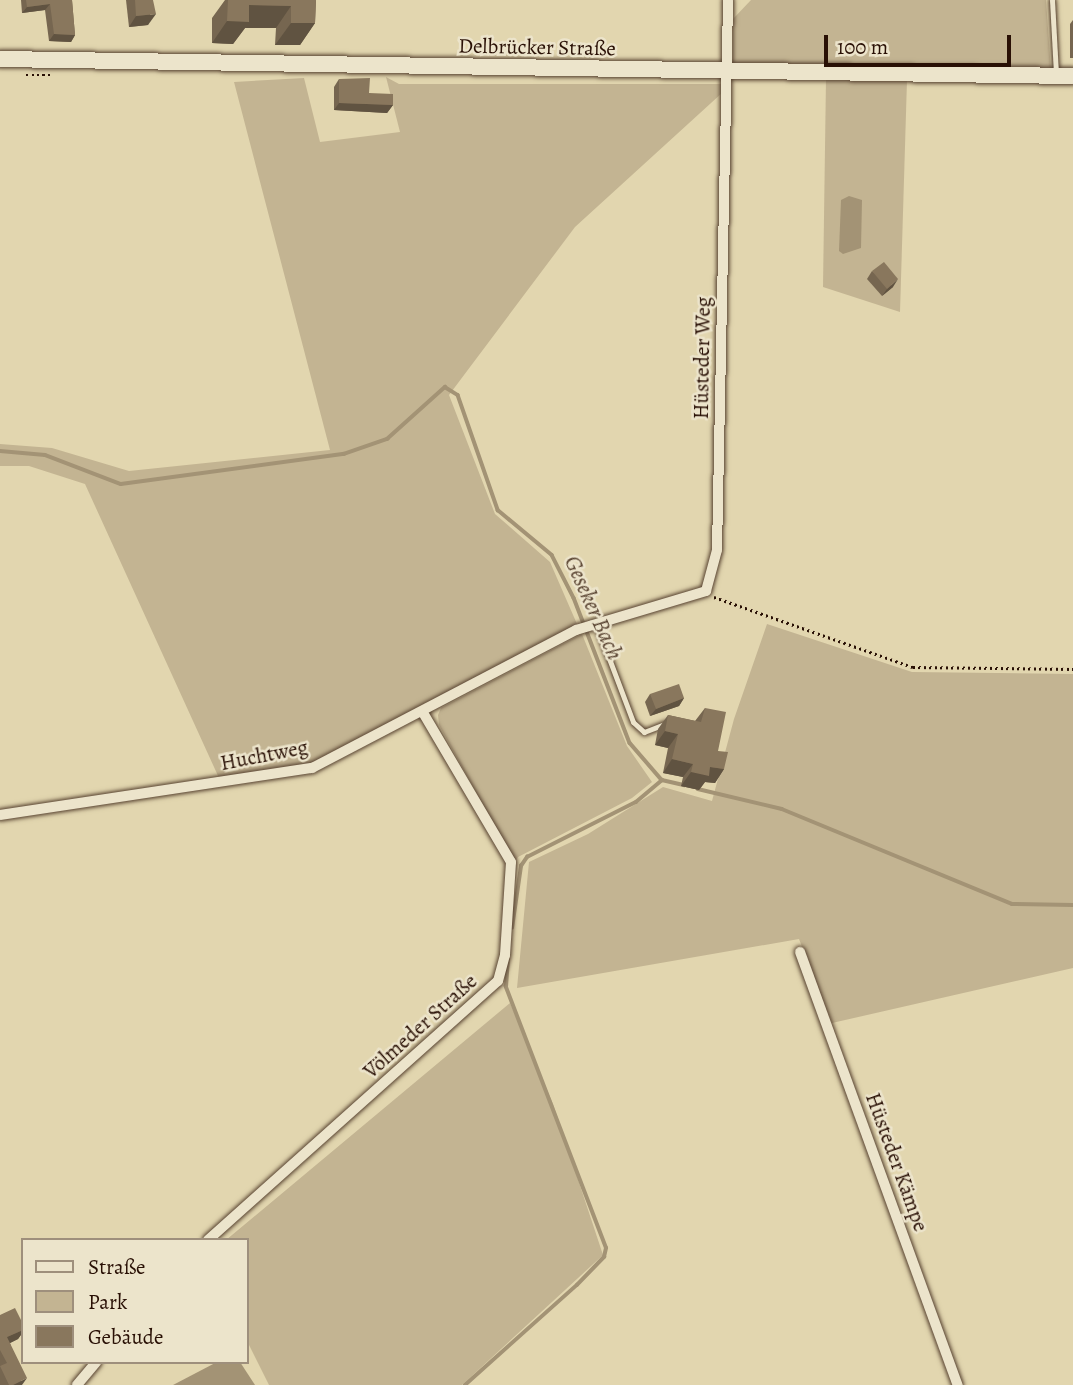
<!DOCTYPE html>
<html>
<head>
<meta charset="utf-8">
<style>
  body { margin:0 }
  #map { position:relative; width:1073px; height:1385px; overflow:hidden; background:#e2d6af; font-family:Alegreya,serif }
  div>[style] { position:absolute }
  .green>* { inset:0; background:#c3b492 }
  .water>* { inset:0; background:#a39375 }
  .stream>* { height:3.5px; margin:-1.75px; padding:0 1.75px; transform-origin:1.75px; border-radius:1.75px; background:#a39375 }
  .path>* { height:2.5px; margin-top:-1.25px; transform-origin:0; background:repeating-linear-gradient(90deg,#291005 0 2px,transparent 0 5.5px) }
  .roads { filter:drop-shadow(0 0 2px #574230) drop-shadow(0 0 2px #574230) }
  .service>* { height:5px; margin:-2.5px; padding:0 2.5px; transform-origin:2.5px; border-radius:2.5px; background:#ece4cb }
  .minor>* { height:10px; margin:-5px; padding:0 5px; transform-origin:5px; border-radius:5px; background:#ece4cb }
  .secondary>* { height:16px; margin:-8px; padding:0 8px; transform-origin:8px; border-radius:8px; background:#ece4cb }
  .wall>* { inset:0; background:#766650 }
  .shaded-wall>* { inset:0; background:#605341 }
  .building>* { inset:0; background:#89775d }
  span { translate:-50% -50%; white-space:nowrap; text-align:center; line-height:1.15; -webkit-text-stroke:5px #ece4cb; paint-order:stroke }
  .street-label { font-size:21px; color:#291005 }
  .water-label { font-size:23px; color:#5a4432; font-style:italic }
  .legend { position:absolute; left:21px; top:1238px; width:228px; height:126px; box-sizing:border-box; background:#ece4cb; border:2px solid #9e8f7c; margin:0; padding:9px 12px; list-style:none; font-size:21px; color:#291005 }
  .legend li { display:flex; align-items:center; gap:14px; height:35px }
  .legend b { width:35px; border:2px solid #9e8f7c }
  .scale { position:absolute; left:824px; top:35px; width:187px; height:32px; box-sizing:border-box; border:4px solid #291005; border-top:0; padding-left:9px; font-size:21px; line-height:24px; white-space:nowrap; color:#291005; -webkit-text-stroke:5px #ece4cb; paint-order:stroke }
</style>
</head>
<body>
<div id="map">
  <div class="green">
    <div style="clip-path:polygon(751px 0,1046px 0,1051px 71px,733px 64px,733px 19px)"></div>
    <div style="clip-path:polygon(386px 77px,399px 84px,723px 84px,722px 93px,575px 227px,449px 395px,495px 514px,550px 562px,577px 624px,311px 763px,219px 778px,85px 484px,29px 466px,0 466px,0 444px,52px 448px,129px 471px,330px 450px,234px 82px,304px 78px,320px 142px,400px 132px)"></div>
    <div style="clip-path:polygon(826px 79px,907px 80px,900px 312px,823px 287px)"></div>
    <div style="clip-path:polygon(767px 624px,912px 672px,1073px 674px,1073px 968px,832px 1023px,799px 939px,517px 988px,529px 862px,588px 834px,663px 787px,712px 801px,734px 719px)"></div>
    <div style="clip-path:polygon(582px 634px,627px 746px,652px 782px,632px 798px,518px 857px,515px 863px,439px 725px,438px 715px,441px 708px)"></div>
    <div style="clip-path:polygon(510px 1003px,553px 1104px,603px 1255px,462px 1385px,269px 1385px,247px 1341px,247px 1240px,226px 1240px)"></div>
  </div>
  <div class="water">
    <div style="clip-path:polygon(849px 196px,862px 200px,861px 248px,843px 254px,839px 251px,841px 200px)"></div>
    <div style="clip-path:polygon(217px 1362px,240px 1362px,255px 1385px,173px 1385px)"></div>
  </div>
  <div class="stream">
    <div style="left:0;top:451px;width:45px;rotate:5.1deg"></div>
    <div style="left:45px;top:455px;width:81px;rotate:20.9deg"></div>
    <div style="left:121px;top:484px;width:225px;rotate:-7.7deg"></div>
    <div style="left:344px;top:454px;width:46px;rotate:-19.2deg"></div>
    <div style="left:387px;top:439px;width:78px;rotate:-41.9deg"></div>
    <div style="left:445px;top:387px;width:15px;rotate:32deg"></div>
    <div style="left:458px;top:395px;width:122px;rotate:70.8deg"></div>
    <div style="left:498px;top:510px;width:70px;rotate:39.8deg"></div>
    <div style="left:552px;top:555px;width:48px;rotate:62.9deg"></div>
    <div style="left:574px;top:598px;width:155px;rotate:68.9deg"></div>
    <div style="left:630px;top:743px;width:49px;rotate:49.1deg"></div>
    <div style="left:662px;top:780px;width:23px;rotate:13deg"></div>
    <div style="left:698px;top:789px;width:86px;rotate:13.4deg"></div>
    <div style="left:782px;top:809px;width:249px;rotate:22.4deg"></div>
    <div style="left:1012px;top:904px;width:61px;rotate:0.9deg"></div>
    <div style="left:512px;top:928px;width:63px;rotate:-81.7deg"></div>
    <div style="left:521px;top:866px;width:11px;rotate:-56deg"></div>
    <div style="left:527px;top:857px;width:122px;rotate:-26.8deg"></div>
    <div style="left:636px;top:802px;width:34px;rotate:-40deg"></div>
    <div style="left:465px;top:1385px;width:150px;rotate:-41.8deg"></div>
    <div style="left:577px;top:1285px;width:39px;rotate:-46deg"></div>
    <div style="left:604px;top:1257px;width:9px;rotate:-77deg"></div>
    <div style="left:606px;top:1248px;width:280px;rotate:-111deg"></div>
    <div style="left:506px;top:987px;width:27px;rotate:-86deg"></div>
  </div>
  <div class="path">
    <div style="left:26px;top:75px;width:24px"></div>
    <div style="left:714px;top:597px;width:211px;rotate:19.4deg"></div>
    <div style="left:913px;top:667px;width:160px;rotate:0.7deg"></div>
  </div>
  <div class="roads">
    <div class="service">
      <div style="left:1052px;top:0;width:73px;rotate:86.9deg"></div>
      <div style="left:596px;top:624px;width:105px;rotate:69.3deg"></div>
      <div style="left:633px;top:722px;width:15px;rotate:42deg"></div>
      <div style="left:644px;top:732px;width:26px;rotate:-21deg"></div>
    </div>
    <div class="minor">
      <div style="left:0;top:815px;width:316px;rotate:-8.6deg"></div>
      <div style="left:312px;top:768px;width:298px;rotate:-27.6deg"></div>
      <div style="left:576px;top:630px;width:136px;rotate:-16.7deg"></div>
      <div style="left:706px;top:591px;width:42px;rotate:-75deg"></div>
      <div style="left:717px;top:550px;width:550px;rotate:-88.85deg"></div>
      <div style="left:800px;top:952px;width:461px;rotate:70deg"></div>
      <div style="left:208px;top:1240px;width:389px;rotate:-41.8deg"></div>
      <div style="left:498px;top:981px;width:27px;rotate:-75deg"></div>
      <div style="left:505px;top:955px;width:93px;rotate:-86.3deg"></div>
      <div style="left:511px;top:862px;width:175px;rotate:-120.5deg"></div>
      <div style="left:77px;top:1385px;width:30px;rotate:-50deg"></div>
    </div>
    <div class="secondary">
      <div style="left:0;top:59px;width:1073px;rotate:0.91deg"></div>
    </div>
  </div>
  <div class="wall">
    <div style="clip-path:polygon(21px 0,72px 0,75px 35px,71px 42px,49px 41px,45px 10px,22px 13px)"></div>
    <div style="clip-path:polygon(126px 0,153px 0,148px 25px,129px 27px)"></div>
    <div style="clip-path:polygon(225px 0,316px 0,315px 23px,300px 45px,275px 45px,276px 28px,245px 28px,233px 44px,212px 43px,212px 18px)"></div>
    <div style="clip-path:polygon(1073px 20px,1073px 58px,1070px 58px,1070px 24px)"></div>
    <div style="clip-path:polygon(339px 79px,369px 93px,393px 105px,387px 113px,334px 110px,334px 87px)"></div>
    <div style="clip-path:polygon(872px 271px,893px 287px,882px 296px,867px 279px)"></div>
    <div style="clip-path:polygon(650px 694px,684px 698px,679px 706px,650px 716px,645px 702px)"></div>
    <div style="clip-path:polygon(705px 708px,718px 751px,724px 769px,715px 783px,705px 782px,699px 790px,681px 786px,683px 777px,663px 773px,668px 748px,655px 745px,658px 729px,668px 715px,695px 721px)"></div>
    <div style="clip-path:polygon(0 1315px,23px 1324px,23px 1332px,18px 1339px,10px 1343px,22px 1385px,0 1385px)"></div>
  </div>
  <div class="shaded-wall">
    <div style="clip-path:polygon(50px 4px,45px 10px,22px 13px,27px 7px)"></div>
    <div style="clip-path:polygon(249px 5px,291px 6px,276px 28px,245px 28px,233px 44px,212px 43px,227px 21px)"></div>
    <div style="clip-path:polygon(156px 14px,148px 25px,129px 27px,136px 16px)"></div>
    <div style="clip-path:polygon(291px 23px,315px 23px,300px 45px,275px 45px)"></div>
    <div style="clip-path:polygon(54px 34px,75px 35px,71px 42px,49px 41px)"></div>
    <div style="clip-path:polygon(339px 103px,393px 105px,387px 113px,334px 110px)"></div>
    <div style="clip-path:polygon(898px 279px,893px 287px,882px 296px,887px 289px)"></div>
    <div style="clip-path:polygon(684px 698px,679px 706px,650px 716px,656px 709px)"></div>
    <div style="clip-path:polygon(665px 731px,678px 734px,668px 748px,655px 745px)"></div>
    <div style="clip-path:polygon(672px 759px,693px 764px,683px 777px,663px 773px)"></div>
    <div style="clip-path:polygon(710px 767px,724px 769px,715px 783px,705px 782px,699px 790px,681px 786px,691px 772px)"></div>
    <div style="clip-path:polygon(23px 1330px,23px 1332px,18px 1339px,0 1348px,7px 1337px)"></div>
    <div style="clip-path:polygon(27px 1378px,22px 1385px,13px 1385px)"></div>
  </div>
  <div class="building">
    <div style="clip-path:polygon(26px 0,72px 0,75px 35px,54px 34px,50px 4px,27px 7px)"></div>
    <div style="clip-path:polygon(135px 0,153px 0,156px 14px,136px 16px)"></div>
    <div style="clip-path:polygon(228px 0,316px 0,315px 23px,291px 23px,291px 6px,249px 5px,249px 22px,227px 21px)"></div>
    <div style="clip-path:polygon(370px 78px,369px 93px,393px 94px,393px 105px,339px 103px,339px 79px)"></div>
    <div style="clip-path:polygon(884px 262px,898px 279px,887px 289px,872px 271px)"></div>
    <div style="clip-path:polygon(679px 684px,684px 698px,656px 709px,650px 694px)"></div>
    <div style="clip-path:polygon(705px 708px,726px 712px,718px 751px,728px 752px,724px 769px,710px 767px,709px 776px,691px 772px,693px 764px,672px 759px,678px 734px,665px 731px,668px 715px,701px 722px)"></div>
    <div style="clip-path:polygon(15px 1308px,23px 1324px,23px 1330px,7px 1337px,27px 1378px,13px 1385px,9px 1385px,0 1366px,7px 1363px,0 1350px,0 1315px)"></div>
  </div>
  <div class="street-label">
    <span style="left:537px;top:47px;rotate:1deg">Delbrücker Straße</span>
    <span style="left:702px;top:358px;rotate:-89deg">Hüsteder Weg</span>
    <span style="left:264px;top:755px;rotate:-11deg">Huchtweg</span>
    <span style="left:420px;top:1026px;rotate:-42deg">Völmeder Straße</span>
    <span style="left:897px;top:1162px;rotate:70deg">Hüsteder Kämpe</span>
  </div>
  <div class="water-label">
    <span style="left:593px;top:608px;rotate:66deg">Geseker Bach</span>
  </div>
  <ul class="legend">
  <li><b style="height:9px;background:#ece4cb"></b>Straße</li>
  <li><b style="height:19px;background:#c3b492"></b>Park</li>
  <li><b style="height:19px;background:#89775d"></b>Gebäude</li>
  </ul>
  <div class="scale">100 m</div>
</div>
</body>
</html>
